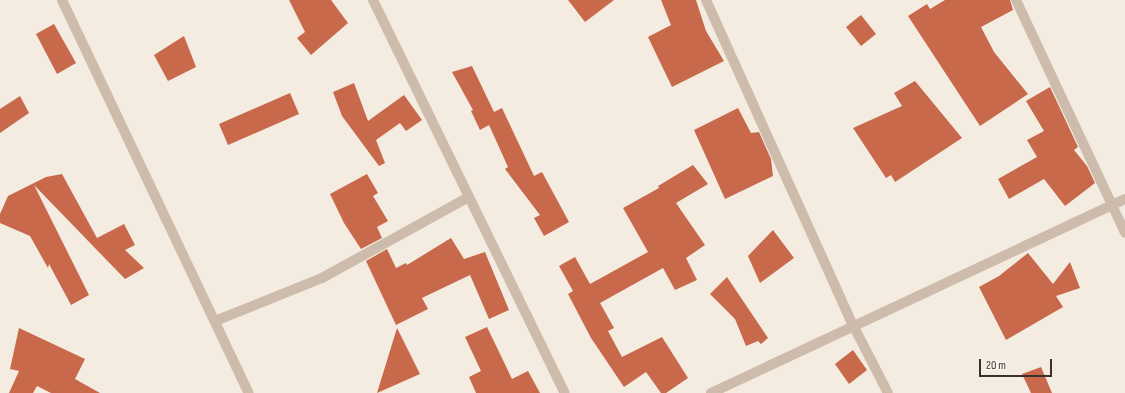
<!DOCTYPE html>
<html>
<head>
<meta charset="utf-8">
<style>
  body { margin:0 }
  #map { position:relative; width:1125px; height:393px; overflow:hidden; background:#f4ebe1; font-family:"Sofia Sans Condensed",sans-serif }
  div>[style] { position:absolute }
  .building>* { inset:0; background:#c8694b }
  .minor>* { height:10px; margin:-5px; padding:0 5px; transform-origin:5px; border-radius:5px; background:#cdbbac }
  span { translate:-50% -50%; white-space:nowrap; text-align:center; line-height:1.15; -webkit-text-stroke:3px #fbf5ee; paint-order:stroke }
  .scale { position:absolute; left:979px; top:359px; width:73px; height:18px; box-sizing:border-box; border:2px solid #3b302b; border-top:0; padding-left:5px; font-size:12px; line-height:14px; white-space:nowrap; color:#3b302b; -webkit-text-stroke:3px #fbf5ee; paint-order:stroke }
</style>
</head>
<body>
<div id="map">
  <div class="building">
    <div style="clip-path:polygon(289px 0,331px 0,348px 23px,311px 55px,297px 38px,305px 32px)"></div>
    <div style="clip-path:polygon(568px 0,614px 0,585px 22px)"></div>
    <div style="clip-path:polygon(661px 0,696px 0,706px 31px,724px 61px,672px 87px,648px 37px,671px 25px)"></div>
    <div style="clip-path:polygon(945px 0,1010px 0,1013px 10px,981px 27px,994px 52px,1028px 94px,980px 126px,908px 16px,927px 4px,930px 9px)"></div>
    <div style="clip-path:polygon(861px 15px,876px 34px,861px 46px,846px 27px)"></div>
    <div style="clip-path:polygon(54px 24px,76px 63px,57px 74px,36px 34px)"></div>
    <div style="clip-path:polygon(184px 36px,196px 67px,168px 81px,154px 55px)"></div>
    <div style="clip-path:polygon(472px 66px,494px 112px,502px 108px,534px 176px,542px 172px,569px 222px,544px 236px,534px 218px,540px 215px,505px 169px,508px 167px,489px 125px,480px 130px,471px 111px,473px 110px,452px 72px)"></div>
    <div style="clip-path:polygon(915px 81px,962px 138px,895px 182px,891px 175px,886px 178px,853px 128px,902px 106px,894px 93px)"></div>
    <div style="clip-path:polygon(354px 83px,368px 121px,404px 95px,422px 120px,406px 131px,400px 123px,376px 140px,385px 163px,379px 166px,342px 116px,333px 92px)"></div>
    <div style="clip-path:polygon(1050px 87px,1078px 147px,1074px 150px,1087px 166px,1095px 183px,1065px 206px,1044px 179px,1009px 199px,998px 179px,1037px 157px,1027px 140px,1044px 131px,1026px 101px)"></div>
    <div style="clip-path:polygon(290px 93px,299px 114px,228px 145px,219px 124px)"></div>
    <div style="clip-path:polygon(20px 96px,29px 113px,0 133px,0 109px)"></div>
    <div style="clip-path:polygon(738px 108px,751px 133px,759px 132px,771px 159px,773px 176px,725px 199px,694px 130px)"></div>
    <div style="clip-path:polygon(693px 165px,708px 184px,676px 203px,705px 245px,686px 258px,697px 280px,675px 290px,663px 268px,600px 303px,614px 328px,608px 331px,622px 357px,662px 337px,688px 378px,666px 393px,661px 393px,646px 372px,624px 387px,591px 338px,568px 294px,573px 291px,559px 266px,575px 257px,590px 284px,648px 252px,623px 208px,659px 188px,658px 186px)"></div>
    <div style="clip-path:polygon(62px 174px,97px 238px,124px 224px,135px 245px,125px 250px,144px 268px,125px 279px,34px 185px,89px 295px,71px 305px,49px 264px,48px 268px,30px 236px,0 223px,0 214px,8px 196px,46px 177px)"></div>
    <div style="clip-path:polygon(367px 174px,378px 193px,373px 196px,388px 221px,377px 227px,382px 238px,361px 249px,344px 223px,330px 194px)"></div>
    <div style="clip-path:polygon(773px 230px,794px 258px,760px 283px,748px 256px)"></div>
    <div style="clip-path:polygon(451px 238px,464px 259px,485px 252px,509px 310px,489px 319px,470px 275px,422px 298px,428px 309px,396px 325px,366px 261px,387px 249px,396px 268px,406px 263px,407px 265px)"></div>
    <div style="clip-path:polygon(1028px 253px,1053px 284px,1070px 262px,1080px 288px,1056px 296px,1063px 307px,1006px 340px,979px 287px,999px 276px)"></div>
    <div style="clip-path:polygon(727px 277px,768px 338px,761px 344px,758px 341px,746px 346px,735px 319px,710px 294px)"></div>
    <div style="clip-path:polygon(487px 327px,512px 379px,528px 371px,540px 393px,476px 393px,469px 377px,481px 371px,465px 337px)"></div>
    <div style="clip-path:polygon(19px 328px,85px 359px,75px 379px,100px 393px,51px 393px,37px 386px,33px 393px,9px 393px,19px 371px,10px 369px)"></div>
    <div style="clip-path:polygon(397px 328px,420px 374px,377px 393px)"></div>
    <div style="clip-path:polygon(853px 350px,867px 370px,849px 384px,835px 364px)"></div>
    <div style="clip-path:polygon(1041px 367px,1052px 393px,1031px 393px,1022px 374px)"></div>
  </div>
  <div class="minor">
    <div style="left:62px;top:0;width:435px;rotate:64.6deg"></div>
    <div style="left:373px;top:0;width:437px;rotate:64deg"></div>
    <div style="left:706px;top:0;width:357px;rotate:65.7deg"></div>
    <div style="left:853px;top:325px;width:76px;rotate:62.8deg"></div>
    <div style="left:1016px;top:0;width:257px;rotate:64.9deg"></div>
    <div style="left:215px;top:321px;width:115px;rotate:-21.9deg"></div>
    <div style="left:322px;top:278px;width:168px;rotate:-28.9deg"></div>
    <div style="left:711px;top:393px;width:457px;rotate:-25.1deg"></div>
  </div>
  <div class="scale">20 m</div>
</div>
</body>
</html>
